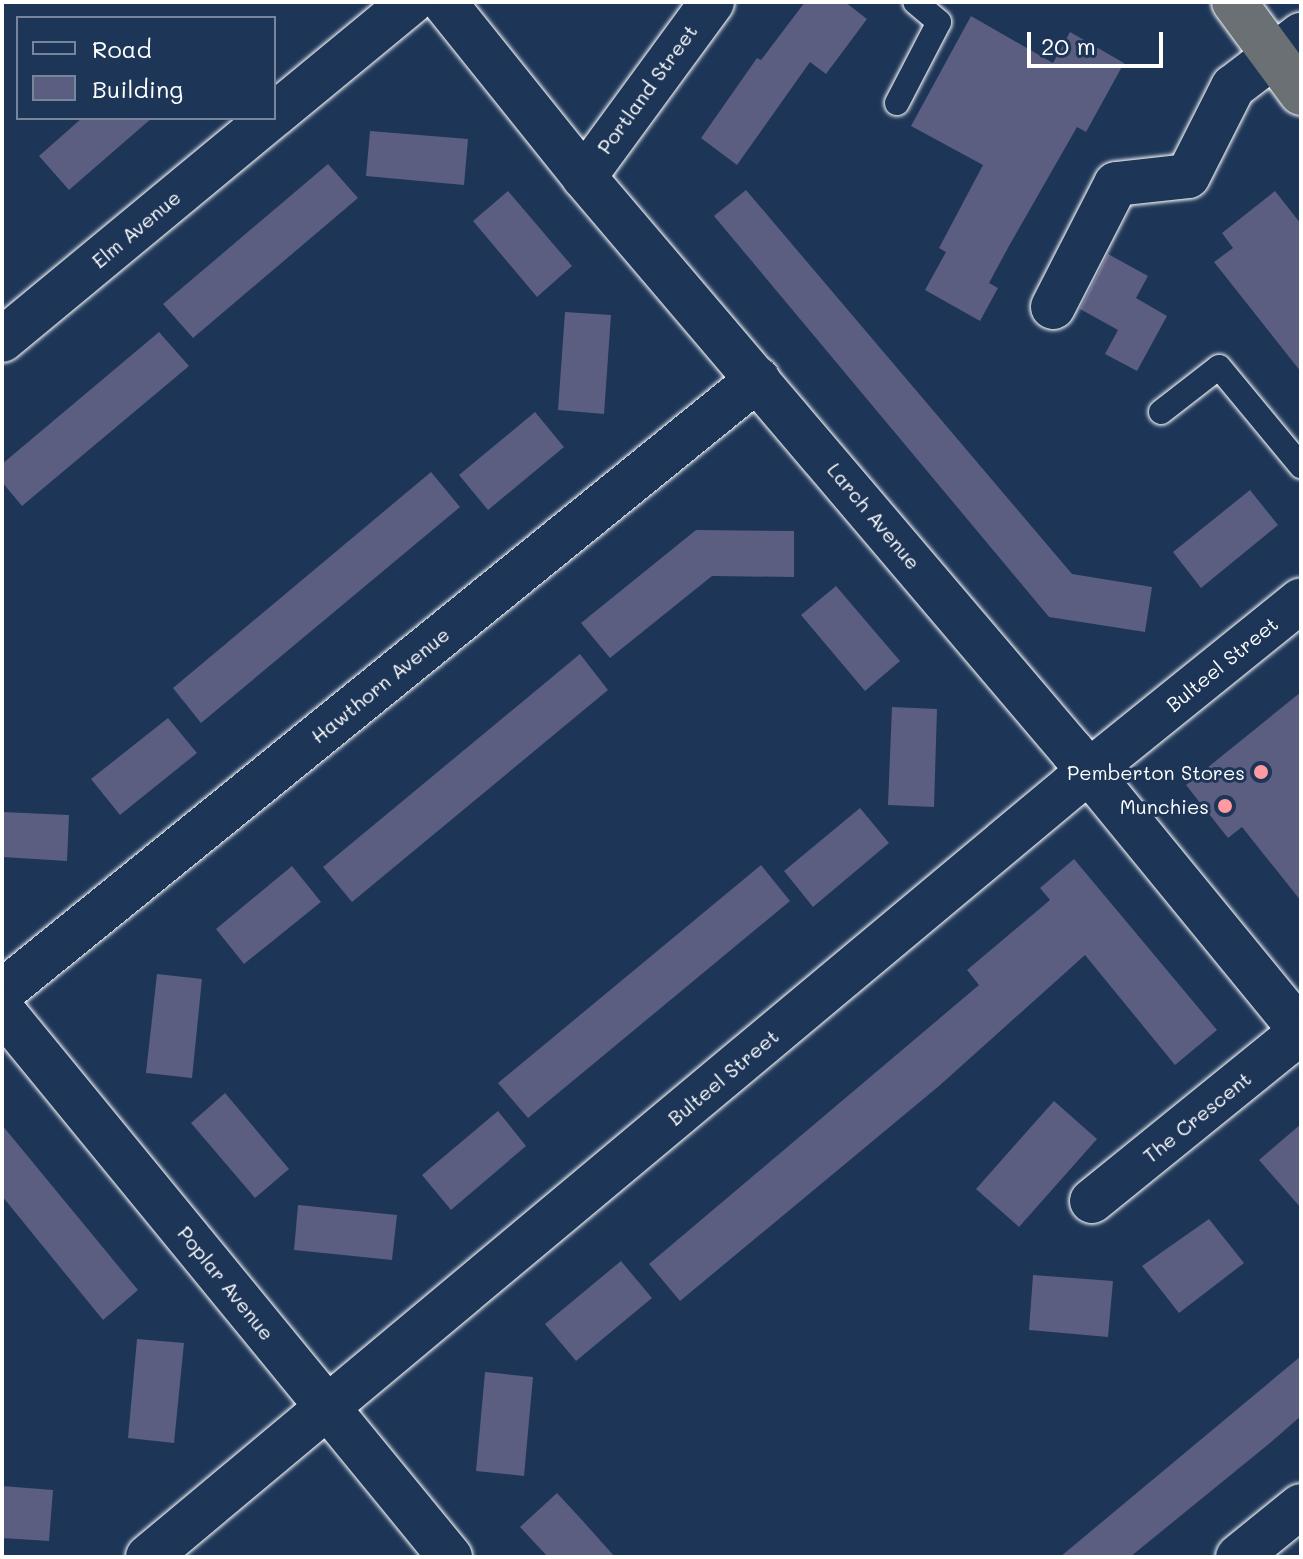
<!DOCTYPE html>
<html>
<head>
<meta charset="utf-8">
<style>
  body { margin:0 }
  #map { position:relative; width:1303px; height:1559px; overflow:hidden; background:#1d3557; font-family:Mali,sans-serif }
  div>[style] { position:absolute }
  .building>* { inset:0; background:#5b5d81 }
  .roads { filter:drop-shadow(0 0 2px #fff) drop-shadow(0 0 2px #fff) }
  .lane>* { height:24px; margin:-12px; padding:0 12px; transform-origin:12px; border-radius:12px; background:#1d3557 }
  .street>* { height:44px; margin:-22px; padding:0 22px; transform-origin:22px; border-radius:22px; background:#1d3557 }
  .highway>* { height:44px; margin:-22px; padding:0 22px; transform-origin:22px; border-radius:22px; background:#6a7074 }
  .dots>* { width:22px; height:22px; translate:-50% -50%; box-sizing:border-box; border:4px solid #1d3557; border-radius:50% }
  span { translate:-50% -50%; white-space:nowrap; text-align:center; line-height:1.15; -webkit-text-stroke:6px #1d3557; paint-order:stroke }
  .street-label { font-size:20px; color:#fff }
  .poi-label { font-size:20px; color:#fff }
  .right { translate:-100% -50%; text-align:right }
  .frame { position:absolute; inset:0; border:4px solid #fff; pointer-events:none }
  .legend { position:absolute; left:16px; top:16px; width:260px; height:104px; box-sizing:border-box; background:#1d3557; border:2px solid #77869a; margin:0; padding:10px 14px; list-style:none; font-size:24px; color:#fff }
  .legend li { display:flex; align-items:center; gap:16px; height:40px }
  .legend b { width:40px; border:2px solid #77869a }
  .scale { position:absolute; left:1027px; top:32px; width:136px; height:36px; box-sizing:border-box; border:4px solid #fff; border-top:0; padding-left:10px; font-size:24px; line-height:28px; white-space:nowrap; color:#fff; -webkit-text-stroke:6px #1d3557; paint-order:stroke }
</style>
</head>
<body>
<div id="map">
  <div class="building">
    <div style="clip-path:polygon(805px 2px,845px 2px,867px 19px,826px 74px,810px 62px,737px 165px,701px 138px,757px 58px,761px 60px)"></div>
    <div style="clip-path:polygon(971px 16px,1053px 63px,1070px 32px,1124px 63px,1086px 132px,1077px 127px,1009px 246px,989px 283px,998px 288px,980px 321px,925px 290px,946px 252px,939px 248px,983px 165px,911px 126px)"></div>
    <div style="clip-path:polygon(82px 118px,152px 118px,69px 190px,39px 156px)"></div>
    <div style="clip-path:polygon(370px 131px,468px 139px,464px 185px,366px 176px)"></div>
    <div style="clip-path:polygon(328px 164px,358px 198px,193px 338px,163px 304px)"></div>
    <div style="clip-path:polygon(746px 190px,1072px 574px,1152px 587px,1145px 632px,1049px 617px,714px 216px)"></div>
    <div style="clip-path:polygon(508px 191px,572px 266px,537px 297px,473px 221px)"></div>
    <div style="clip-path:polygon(1275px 191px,1301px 224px,1301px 372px,1214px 262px,1233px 248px,1222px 233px)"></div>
    <div style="clip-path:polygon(1108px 254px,1148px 276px,1136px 298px,1167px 316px,1137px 371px,1105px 354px,1118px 330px,1080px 309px)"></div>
    <div style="clip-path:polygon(565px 312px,611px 315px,604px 414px,558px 410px)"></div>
    <div style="clip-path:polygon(159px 332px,189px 366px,22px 506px,2px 482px,2px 464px)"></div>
    <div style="clip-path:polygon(535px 412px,564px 447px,488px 510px,459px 475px)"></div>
    <div style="clip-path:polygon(431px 472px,460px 507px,201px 723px,173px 688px)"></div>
    <div style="clip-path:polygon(1250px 490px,1278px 525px,1201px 588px,1173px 552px)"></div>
    <div style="clip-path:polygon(696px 530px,794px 531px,794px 577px,712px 576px,610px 658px,581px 623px)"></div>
    <div style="clip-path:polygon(836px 586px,900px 661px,865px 691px,801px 615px)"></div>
    <div style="clip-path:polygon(580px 654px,608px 690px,352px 902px,323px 867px)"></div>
    <div style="clip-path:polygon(1301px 692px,1301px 901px,1242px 827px,1228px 838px,1186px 785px)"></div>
    <div style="clip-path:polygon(892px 707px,937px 709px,934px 807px,888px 805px)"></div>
    <div style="clip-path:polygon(168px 718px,197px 753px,120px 815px,91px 779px)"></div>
    <div style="clip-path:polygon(860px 808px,889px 843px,813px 907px,784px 871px)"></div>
    <div style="clip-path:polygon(2px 812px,69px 815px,67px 861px,2px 857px)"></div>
    <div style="clip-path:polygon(1074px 859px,1217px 1030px,1175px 1065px,1085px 955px,939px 1086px,680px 1301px,649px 1264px,979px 985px,967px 970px,1050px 900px,1040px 888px)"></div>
    <div style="clip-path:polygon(761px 865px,790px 901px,528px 1118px,498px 1083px)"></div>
    <div style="clip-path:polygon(292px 866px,321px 902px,244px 964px,216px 929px)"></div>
    <div style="clip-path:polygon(157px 974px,202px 979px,192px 1078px,146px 1073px)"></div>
    <div style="clip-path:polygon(225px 1093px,289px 1169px,255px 1198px,191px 1123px)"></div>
    <div style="clip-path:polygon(1054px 1101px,1097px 1139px,1019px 1227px,976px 1189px)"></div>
    <div style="clip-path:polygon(498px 1111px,526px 1146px,451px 1210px,422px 1175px)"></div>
    <div style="clip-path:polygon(1301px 1124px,1301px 1208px,1259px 1160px)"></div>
    <div style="clip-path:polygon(2px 1125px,138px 1290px,103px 1320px,2px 1196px)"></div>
    <div style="clip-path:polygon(298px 1205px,397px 1215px,392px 1260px,294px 1250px)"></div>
    <div style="clip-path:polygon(1209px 1219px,1244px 1263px,1179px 1313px,1142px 1266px)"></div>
    <div style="clip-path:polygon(621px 1261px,652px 1298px,576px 1361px,545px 1324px)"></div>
    <div style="clip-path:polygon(1033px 1275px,1113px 1281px,1108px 1337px,1029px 1330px)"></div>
    <div style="clip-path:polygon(137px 1339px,184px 1343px,174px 1443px,128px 1438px)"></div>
    <div style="clip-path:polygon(1301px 1356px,1301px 1416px,1270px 1443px,1130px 1557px,1060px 1557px)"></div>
    <div style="clip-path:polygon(485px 1372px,533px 1377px,524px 1476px,476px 1471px)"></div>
    <div style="clip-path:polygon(2px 1486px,53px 1490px,49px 1541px,2px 1538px)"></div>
    <div style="clip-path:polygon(557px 1493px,581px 1519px,615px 1557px,548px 1557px,520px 1527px)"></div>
  </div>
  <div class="roads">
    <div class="lane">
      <div style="left:897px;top:103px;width:91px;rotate:-62.6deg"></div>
      <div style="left:939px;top:22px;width:31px;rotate:-140deg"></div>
      <div style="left:1161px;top:412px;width:73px;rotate:-37.8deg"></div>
      <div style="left:1219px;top:367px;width:129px;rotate:50.4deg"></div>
    </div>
    <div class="street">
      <div style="left:444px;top:2px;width:224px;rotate:51.3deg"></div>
      <div style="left:584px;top:177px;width:753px;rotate:49.63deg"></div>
      <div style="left:1072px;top:751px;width:362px;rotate:50.7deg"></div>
      <div style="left:274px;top:115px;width:178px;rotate:-39.5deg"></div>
      <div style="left:584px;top:177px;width:217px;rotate:-53.8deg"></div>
      <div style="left:1053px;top:307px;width:138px;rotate:-62.9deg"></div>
      <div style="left:1116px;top:184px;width:72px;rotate:-6.3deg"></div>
      <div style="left:1188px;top:176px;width:100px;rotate:-63.2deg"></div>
      <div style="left:1233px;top:87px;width:86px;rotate:-37.4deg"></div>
      <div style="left:2px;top:340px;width:348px;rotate:-39.6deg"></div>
      <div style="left:2px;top:992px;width:973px;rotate:-39.04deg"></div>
      <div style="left:2px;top:1010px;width:707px;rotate:50.68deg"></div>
      <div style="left:1092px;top:1201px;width:269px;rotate:-39deg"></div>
      <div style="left:148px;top:1557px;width:1204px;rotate:-39.88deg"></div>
      <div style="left:1072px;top:785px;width:294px;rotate:-38.9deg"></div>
      <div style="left:1238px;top:1557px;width:81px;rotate:-39deg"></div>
    </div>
    <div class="highway">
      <div style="left:1234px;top:2px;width:113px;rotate:53.6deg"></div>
    </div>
  </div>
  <div class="dots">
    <div style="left:1261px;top:772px;background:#ff9aa2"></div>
    <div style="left:1225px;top:806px;background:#ff9aa2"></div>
  </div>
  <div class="street-label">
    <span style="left:647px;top:89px;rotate:-54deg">Portland Street</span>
    <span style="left:136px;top:229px;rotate:-40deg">Elm Avenue</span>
    <span style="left:874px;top:516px;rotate:50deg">Larch Avenue</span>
    <span style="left:1222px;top:664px;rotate:-39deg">Bulteel Street</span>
    <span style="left:380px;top:685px;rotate:-39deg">Hawthorn Avenue</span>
    <span style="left:723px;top:1077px;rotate:-40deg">Bulteel Street</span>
    <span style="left:1197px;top:1117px;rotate:-39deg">The Crescent</span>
    <span style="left:226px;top:1283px;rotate:51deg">Poplar Avenue</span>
  </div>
  <div class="poi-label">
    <span class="right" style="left:1245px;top:772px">Pemberton Stores</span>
    <span class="right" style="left:1209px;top:806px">Munchies</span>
  </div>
  <div class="frame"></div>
  <ul class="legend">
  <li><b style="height:10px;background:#1d3557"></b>Road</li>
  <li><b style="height:22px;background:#5b5d81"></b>Building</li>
  </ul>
  <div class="scale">20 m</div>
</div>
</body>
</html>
